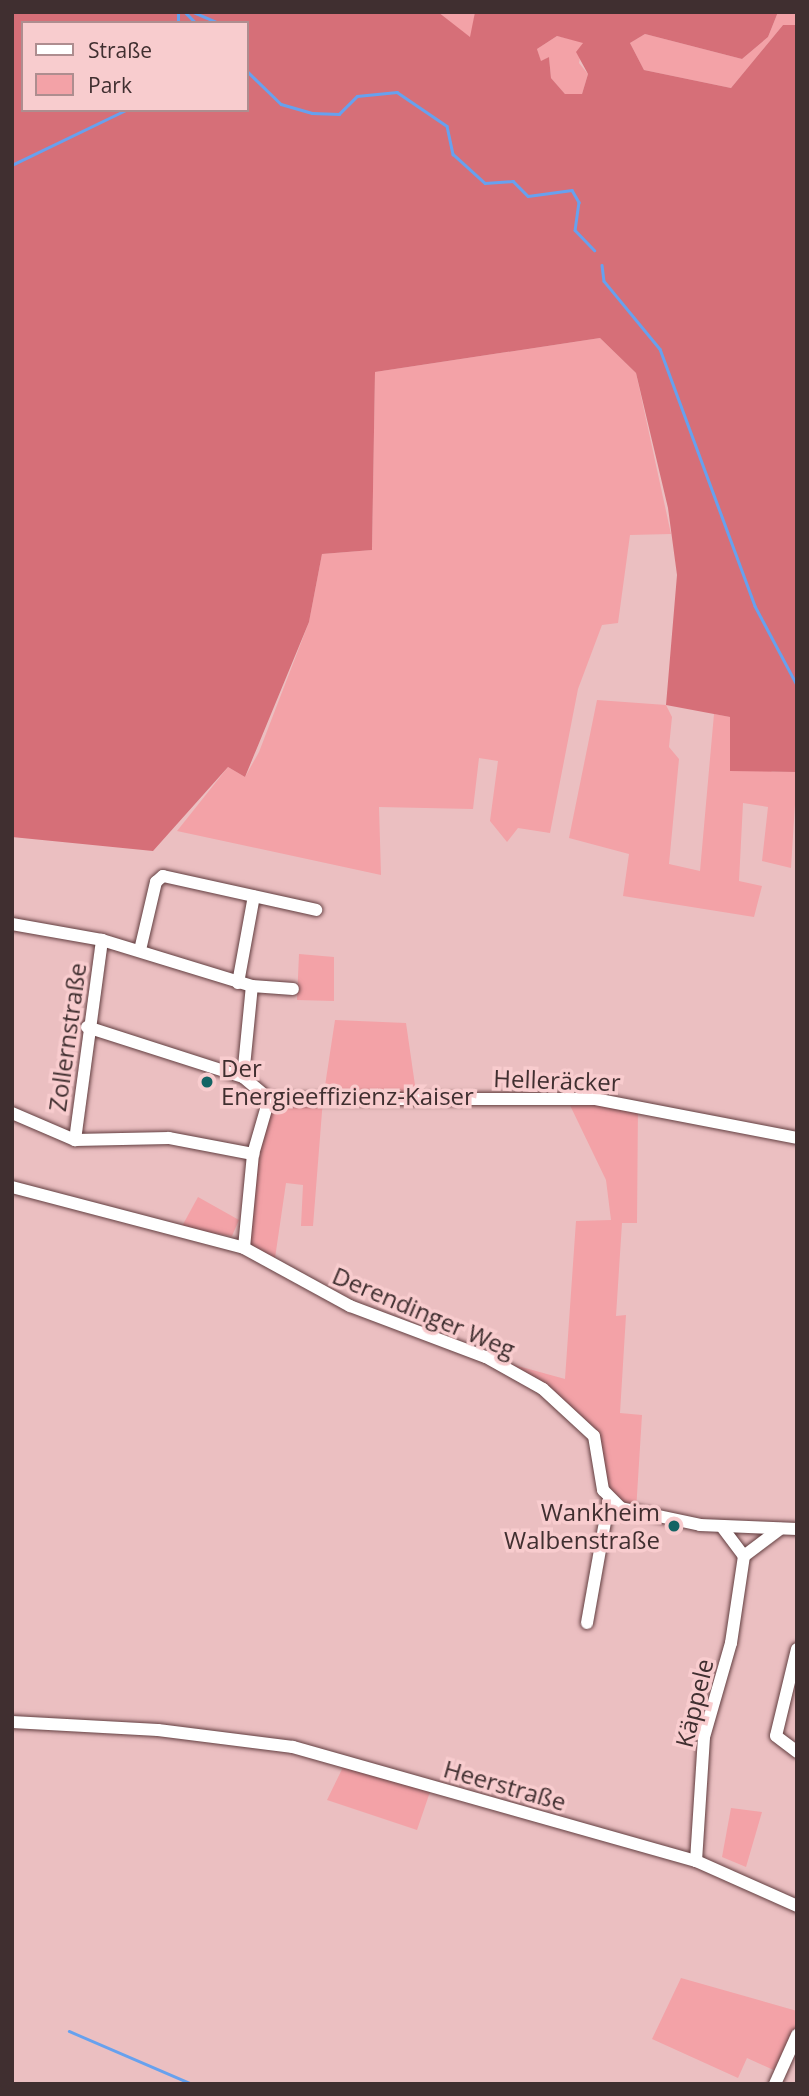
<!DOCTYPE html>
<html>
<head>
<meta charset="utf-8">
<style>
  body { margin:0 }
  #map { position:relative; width:809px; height:2096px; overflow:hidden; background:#ebbfc1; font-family:"Open Sans",sans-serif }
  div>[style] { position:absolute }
  .green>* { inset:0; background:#f3a2a7 }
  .forest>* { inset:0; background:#d66f78 }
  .stream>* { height:2.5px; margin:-1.25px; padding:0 1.25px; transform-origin:1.25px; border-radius:1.25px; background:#67a1ee }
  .roads { filter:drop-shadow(0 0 2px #623e40) drop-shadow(0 0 2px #623e40) }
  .minor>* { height:12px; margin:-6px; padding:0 6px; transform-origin:6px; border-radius:6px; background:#fff }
  .dots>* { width:19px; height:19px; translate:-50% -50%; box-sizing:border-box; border:4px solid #f8ccce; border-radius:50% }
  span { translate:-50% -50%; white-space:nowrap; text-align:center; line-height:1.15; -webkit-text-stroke:7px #f8ccce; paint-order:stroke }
  .street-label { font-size:24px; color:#402f30 }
  .poi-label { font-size:24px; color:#402f30 }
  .left { translate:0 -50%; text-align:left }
  .right { translate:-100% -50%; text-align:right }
  .frame { position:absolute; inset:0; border:14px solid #402f30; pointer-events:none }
  .legend { position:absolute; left:21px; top:21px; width:228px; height:91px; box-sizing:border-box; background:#f8ccce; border:2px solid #ae8d8f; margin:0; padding:9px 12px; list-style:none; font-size:21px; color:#402f30 }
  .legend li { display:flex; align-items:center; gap:14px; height:35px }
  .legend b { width:35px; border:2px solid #ae8d8f }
</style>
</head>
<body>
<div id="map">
  <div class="green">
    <div style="clip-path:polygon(438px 12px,475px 12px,471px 38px,444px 19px)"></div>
    <div style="clip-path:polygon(778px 12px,797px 12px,797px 25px,783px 25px,731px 88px,644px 70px,630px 43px,645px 34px,742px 59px,768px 37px)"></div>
    <div style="clip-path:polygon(557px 36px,583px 42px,579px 63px,588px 74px,582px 94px,565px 94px,551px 78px,549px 57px,541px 62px,537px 49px)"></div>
    <div style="clip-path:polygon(600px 338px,636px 373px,671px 534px,630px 535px,618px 623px,602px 625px,578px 689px,550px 833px,518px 828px,507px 842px,490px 821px,498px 761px,479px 758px,473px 809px,379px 807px,381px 875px,177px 831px,228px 767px,245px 777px,259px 752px,309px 622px,322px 554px,372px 550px,375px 372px)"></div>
    <div style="clip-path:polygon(597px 700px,666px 705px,672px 717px,669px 747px,679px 759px,669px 864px,700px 871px,714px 714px,730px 717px,772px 772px,797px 772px,791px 868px,762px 861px,768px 807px,743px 803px,739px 881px,762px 886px,754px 917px,623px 896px,629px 854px,569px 838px)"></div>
    <div style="clip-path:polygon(299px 954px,334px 957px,334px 1001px,297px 1000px)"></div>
    <div style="clip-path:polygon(335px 1020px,406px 1023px,417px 1099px,323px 1099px,313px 1226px,301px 1226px,303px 1185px,286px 1183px,274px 1265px,244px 1248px,253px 1154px,269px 1099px,323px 1099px)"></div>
    <div style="clip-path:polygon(567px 1099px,638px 1104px,637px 1223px,622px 1223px,616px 1316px,626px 1315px,620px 1413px,642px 1415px,636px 1511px,609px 1500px,594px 1436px,580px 1418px,486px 1357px,565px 1379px,576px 1221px,611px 1220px,606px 1180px)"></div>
    <div style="clip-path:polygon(198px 1197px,239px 1220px,232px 1236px,181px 1228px)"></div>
    <div style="clip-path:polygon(346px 1761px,432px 1786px,417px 1830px,327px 1800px)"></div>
    <div style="clip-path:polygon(731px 1808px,762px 1812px,746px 1867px,722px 1857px)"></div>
    <div style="clip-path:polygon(681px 1978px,797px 2011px,797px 2035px,780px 2073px,747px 2058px,738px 2078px,652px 2039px)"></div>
  </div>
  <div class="forest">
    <div style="clip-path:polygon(evenodd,12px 12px,438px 12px,470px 37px,475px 12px,778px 12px,768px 37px,742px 59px,645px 34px,630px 43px,644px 70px,731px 88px,783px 25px,797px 25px,797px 772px,730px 771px,730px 717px,666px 705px,677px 575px,668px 508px,636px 373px,600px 338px,375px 372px,372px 550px,322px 554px,309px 622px,245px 777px,228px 767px,153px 851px,12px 837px,12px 12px,23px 23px,247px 23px,247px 110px,23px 110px,23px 23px,12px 12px,557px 36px,583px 43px,576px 52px,588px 74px,582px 94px,565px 94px,551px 78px,549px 57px,541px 61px,537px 49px,557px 36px)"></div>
  </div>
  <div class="stream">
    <div style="left:185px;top:12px;width:16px;rotate:45deg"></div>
    <div style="left:193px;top:12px;width:28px;rotate:23deg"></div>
    <div style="left:178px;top:23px;width:11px;rotate:-90deg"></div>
    <div style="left:247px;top:71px;width:47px;rotate:44.1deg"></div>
    <div style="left:281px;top:104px;width:32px;rotate:16deg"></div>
    <div style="left:312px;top:113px;width:27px;rotate:2deg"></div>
    <div style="left:339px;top:114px;width:25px;rotate:-45deg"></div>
    <div style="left:357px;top:96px;width:40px;rotate:-5.7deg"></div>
    <div style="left:397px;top:92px;width:60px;rotate:34.2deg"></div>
    <div style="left:447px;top:126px;width:29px;rotate:78deg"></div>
    <div style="left:453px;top:154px;width:43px;rotate:42.2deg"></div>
    <div style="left:485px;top:183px;width:28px;rotate:-4deg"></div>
    <div style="left:513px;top:181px;width:21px;rotate:45deg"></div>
    <div style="left:528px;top:196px;width:44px;rotate:-7.8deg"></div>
    <div style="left:572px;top:190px;width:14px;rotate:60deg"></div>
    <div style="left:579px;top:202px;width:28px;rotate:98deg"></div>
    <div style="left:575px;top:230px;width:28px;rotate:46deg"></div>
    <div style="left:12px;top:165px;width:127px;rotate:-25.8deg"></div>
    <div style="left:602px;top:265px;width:16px;rotate:83deg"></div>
    <div style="left:604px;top:281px;width:88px;rotate:50.5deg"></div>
    <div style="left:660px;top:349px;width:274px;rotate:69.7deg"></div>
    <div style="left:755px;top:606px;width:89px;rotate:62deg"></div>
    <div style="left:69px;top:2031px;width:134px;rotate:23.3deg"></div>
  </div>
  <div class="roads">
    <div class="minor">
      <div style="left:12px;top:924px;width:91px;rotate:10.1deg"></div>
      <div style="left:102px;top:940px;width:157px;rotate:17deg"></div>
      <div style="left:252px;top:986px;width:41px;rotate:4.2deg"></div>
      <div style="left:140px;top:950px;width:70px;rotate:-76.8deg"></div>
      <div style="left:156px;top:882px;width:9px;rotate:-41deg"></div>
      <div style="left:163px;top:876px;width:157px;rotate:12.5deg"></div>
      <div style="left:238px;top:983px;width:88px;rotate:-79.6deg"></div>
      <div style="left:87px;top:1027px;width:164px;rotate:17.8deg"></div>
      <div style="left:243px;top:1077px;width:34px;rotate:40deg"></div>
      <div style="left:269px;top:1099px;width:57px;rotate:106.2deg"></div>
      <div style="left:253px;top:1154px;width:94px;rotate:95.5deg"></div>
      <div style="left:243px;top:1077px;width:91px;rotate:-84.4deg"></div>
      <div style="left:269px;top:1099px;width:326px"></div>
      <div style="left:595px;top:1099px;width:206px;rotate:10.9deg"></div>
      <div style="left:12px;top:1113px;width:69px;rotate:23.2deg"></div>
      <div style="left:75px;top:1140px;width:94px;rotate:-1.2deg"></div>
      <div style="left:169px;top:1138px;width:86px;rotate:10.8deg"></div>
      <div style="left:75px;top:1140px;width:202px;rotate:-82.3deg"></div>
      <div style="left:12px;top:1187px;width:240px;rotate:14.7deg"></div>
      <div style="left:244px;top:1248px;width:121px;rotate:28.7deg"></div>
      <div style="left:350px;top:1306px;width:145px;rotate:20.6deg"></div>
      <div style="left:486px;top:1357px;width:65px;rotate:29.3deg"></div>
      <div style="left:543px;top:1389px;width:69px;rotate:42.7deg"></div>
      <div style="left:594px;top:1436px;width:55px;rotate:80.5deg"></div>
      <div style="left:603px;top:1490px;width:25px;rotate:45deg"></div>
      <div style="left:621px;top:1508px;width:81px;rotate:12.1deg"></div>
      <div style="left:700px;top:1525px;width:97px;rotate:2.4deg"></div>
      <div style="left:722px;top:1527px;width:36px;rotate:53deg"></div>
      <div style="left:587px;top:1623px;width:125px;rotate:-79.9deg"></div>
      <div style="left:797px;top:1649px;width:89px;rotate:103.6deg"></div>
      <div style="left:776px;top:1736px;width:26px;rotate:37deg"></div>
      <div style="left:12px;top:1722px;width:146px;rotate:3.1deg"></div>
      <div style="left:158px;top:1730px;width:136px;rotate:7.2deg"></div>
      <div style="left:293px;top:1747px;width:419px;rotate:15.8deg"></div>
      <div style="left:696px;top:1861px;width:111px;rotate:24deg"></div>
      <div style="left:696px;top:1861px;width:124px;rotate:-86.3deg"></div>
      <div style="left:704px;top:1737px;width:98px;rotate:-74deg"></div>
      <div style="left:731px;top:1643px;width:88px;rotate:-81.5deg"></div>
      <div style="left:744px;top:1556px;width:45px;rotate:-36.9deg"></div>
      <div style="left:775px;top:2084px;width:54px;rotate:-65.8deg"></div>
    </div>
  </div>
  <div class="dots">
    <div style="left:207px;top:1082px;background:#146464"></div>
    <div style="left:674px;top:1526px;background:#146464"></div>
  </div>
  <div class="street-label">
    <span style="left:67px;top:1037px;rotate:-82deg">Zollernstraße</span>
    <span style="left:557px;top:1080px;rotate:2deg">Helleräcker</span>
    <span style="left:424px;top:1312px;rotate:23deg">Derendinger Weg</span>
    <span style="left:694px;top:1703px;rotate:-76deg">Käppele</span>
    <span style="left:505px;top:1785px;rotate:16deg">Heerstraße</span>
  </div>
  <div class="poi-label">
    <span class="left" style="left:221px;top:1082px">Der<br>Energieeffizienz-Kaiser</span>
    <span class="right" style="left:660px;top:1526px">Wankheim<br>Walbenstraße</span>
  </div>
  <div class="frame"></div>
  <ul class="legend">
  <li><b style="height:9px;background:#fff"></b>Straße</li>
  <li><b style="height:19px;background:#f3a2a7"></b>Park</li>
  </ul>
</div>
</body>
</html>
